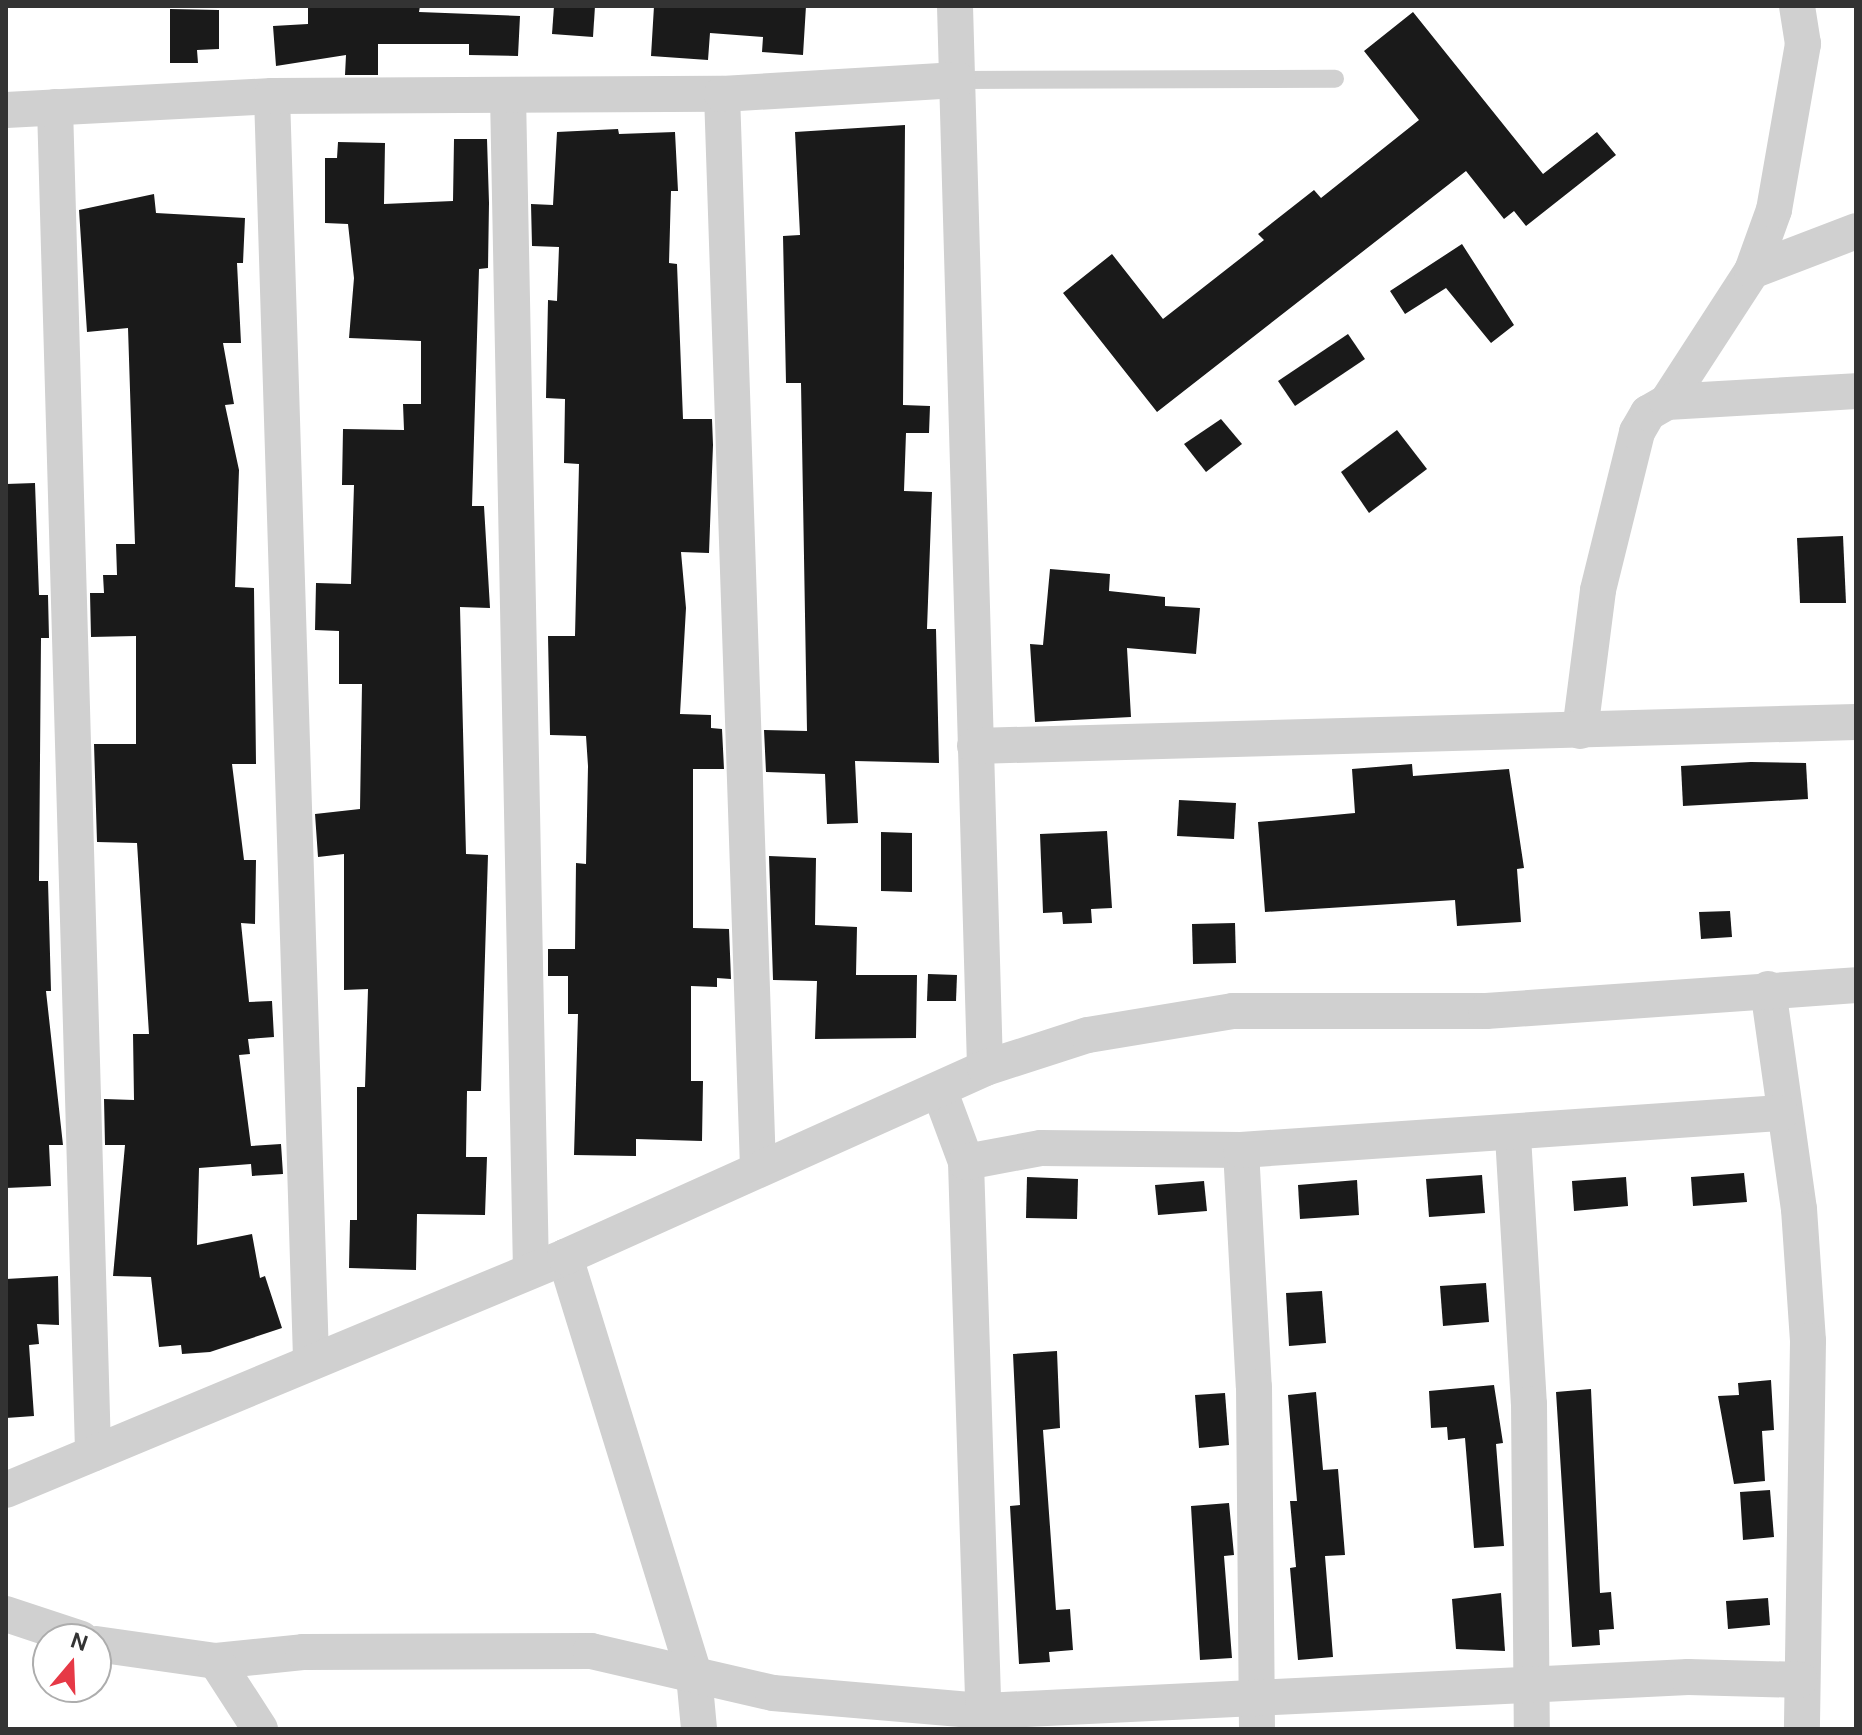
<!DOCTYPE html>
<html>
<head>
<meta charset="utf-8">
<style>
  body { margin:0 }
  #map { position:relative; width:1862px; height:1735px; overflow:hidden; background:#fff; font-family:"DM Sans",sans-serif }
  div>[style] { position:absolute }
  .building>* { inset:0; background:#1a1a1a }
  .lane>* { height:18px; margin:-9px; padding:0 9px; transform-origin:9px; border-radius:9px; background:#d0d0d0 }
  .street>* { height:36px; margin:-18px; padding:0 18px; transform-origin:18px; border-radius:18px; background:#d0d0d0 }
  span { translate:-50% -50%; white-space:nowrap; text-align:center; line-height:1.15; -webkit-text-stroke:8px #fff; paint-order:stroke }
  .frame { position:absolute; inset:0; border:8px solid #333; pointer-events:none }
  .north { position:absolute; left:32px; top:1623px; width:80px; height:80px; box-sizing:border-box; background:#fff; border:2px solid #adadad; border-radius:50%; rotate:19deg; font-size:22px; font-weight:700; line-height:32px; text-align:center; color:#333 }
  .north::after { content:''; display:block; margin:auto; width:28px; height:36px; background:#e63946; clip-path:polygon(50% 0,100% 100%,50% 72%,0 100%) }
</style>
</head>
<body>
<div id="map">
  <div class="building">
    <div style="clip-path:polygon(308px 6px,420px 6px,419px 12px,520px 16px,518px 56px,469px 55px,469px 44px,378px 44px,378px 75px,345px 75px,346px 55px,276px 66px,273px 26px,308px 24px)"></div>
    <div style="clip-path:polygon(554px 6px,595px 6px,593px 37px,552px 34px)"></div>
    <div style="clip-path:polygon(654px 6px,806px 6px,803px 55px,762px 52px,763px 37px,710px 33px,708px 60px,651px 56px)"></div>
    <div style="clip-path:polygon(170px 9px,219px 10px,219px 49px,197px 50px,198px 63px,170px 63px)"></div>
    <div style="clip-path:polygon(1413px 12px,1543px 174px,1597px 132px,1616px 155px,1526px 226px,1514px 211px,1504px 219px,1466px 171px,1157px 412px,1063px 293px,1112px 254px,1163px 319px,1264px 240px,1258px 234px,1314px 190px,1321px 198px,1419px 120px,1364px 51px)"></div>
    <div style="clip-path:polygon(905px 125px,903px 405px,930px 406px,929px 433px,906px 433px,904px 491px,932px 492px,927px 629px,936px 629px,939px 763px,855px 761px,858px 823px,827px 824px,825px 774px,766px 772px,764px 730px,807px 731px,801px 383px,786px 383px,783px 236px,800px 235px,795px 132px)"></div>
    <div style="clip-path:polygon(618px 129px,619px 134px,675px 132px,678px 191px,671px 191px,669px 263px,677px 264px,683px 419px,712px 419px,713px 445px,709px 553px,681px 552px,686px 608px,680px 714px,711px 715px,711px 728px,722px 729px,724px 769px,693px 769px,693px 928px,729px 929px,731px 979px,717px 978px,717px 987px,691px 986px,691px 1081px,703px 1081px,702px 1141px,636px 1139px,636px 1156px,574px 1155px,578px 1014px,568px 1014px,568px 976px,548px 976px,548px 949px,575px 949px,576px 863px,586px 864px,588px 766px,586px 736px,550px 735px,548px 636px,575px 636px,579px 464px,564px 463px,565px 399px,546px 398px,548px 300px,557px 301px,559px 247px,532px 246px,531px 204px,553px 205px,557px 132px)"></div>
    <div style="clip-path:polygon(454px 139px,487px 139px,489px 203px,488px 268px,479px 269px,472px 506px,484px 506px,490px 608px,460px 607px,466px 854px,488px 855px,481px 1091px,467px 1091px,466px 1157px,487px 1157px,485px 1215px,417px 1214px,416px 1270px,349px 1268px,350px 1220px,357px 1220px,357px 1087px,365px 1087px,368px 989px,344px 990px,344px 854px,318px 857px,315px 814px,360px 809px,362px 684px,339px 684px,339px 631px,315px 630px,316px 583px,351px 584px,354px 485px,342px 485px,343px 429px,404px 430px,403px 404px,421px 404px,421px 341px,349px 338px,354px 278px,348px 224px,325px 223px,325px 158px,337px 158px,338px 142px,385px 143px,384px 204px,453px 201px)"></div>
    <div style="clip-path:polygon(154px 194px,156px 213px,245px 218px,243px 263px,237px 263px,241px 343px,223px 343px,234px 404px,225px 405px,239px 470px,235px 587px,254px 588px,256px 764px,232px 764px,244px 860px,256px 860px,255px 924px,241px 923px,249px 1002px,272px 1001px,274px 1037px,248px 1039px,250px 1054px,239px 1055px,251px 1146px,281px 1144px,283px 1174px,252px 1176px,251px 1164px,199px 1168px,197px 1245px,252px 1234px,260px 1278px,265px 1276px,282px 1328px,210px 1352px,182px 1354px,181px 1345px,159px 1347px,151px 1277px,113px 1276px,125px 1145px,105px 1145px,104px 1099px,134px 1100px,133px 1034px,149px 1034px,137px 843px,97px 842px,94px 744px,136px 744px,136px 636px,91px 637px,90px 593px,104px 593px,103px 575px,117px 575px,116px 544px,135px 544px,133px 483px,128px 328px,87px 332px,79px 210px)"></div>
    <div style="clip-path:polygon(1462px 244px,1514px 325px,1491px 343px,1446px 288px,1405px 314px,1390px 291px)"></div>
    <div style="clip-path:polygon(1348px 334px,1365px 359px,1295px 406px,1278px 381px)"></div>
    <div style="clip-path:polygon(1221px 419px,1242px 444px,1206px 472px,1184px 444px)"></div>
    <div style="clip-path:polygon(1397px 430px,1427px 469px,1369px 513px,1341px 472px)"></div>
    <div style="clip-path:polygon(35px 483px,39px 595px,48px 595px,49px 638px,41px 638px,39px 881px,48px 881px,51px 991px,46px 991px,63px 1145px,49px 1145px,51px 1186px,6px 1188px,6px 484px)"></div>
    <div style="clip-path:polygon(1843px 536px,1846px 603px,1800px 603px,1797px 538px)"></div>
    <div style="clip-path:polygon(1050px 569px,1110px 574px,1109px 591px,1165px 597px,1165px 606px,1200px 608px,1196px 654px,1127px 648px,1131px 717px,1035px 722px,1030px 644px,1043px 645px)"></div>
    <div style="clip-path:polygon(1751px 762px,1806px 763px,1808px 799px,1683px 806px,1681px 766px)"></div>
    <div style="clip-path:polygon(1412px 764px,1413px 776px,1509px 769px,1524px 868px,1517px 869px,1521px 922px,1457px 926px,1455px 900px,1265px 912px,1258px 822px,1355px 813px,1352px 769px)"></div>
    <div style="clip-path:polygon(1179px 800px,1236px 803px,1234px 839px,1177px 836px)"></div>
    <div style="clip-path:polygon(1107px 831px,1112px 908px,1091px 909px,1092px 923px,1063px 924px,1062px 912px,1043px 913px,1040px 834px)"></div>
    <div style="clip-path:polygon(881px 832px,912px 833px,912px 892px,881px 891px)"></div>
    <div style="clip-path:polygon(769px 856px,816px 858px,815px 925px,857px 927px,856px 975px,917px 975px,916px 1038px,815px 1039px,817px 981px,773px 980px)"></div>
    <div style="clip-path:polygon(1730px 911px,1732px 937px,1701px 939px,1699px 912px)"></div>
    <div style="clip-path:polygon(1235px 923px,1236px 963px,1193px 964px,1192px 924px)"></div>
    <div style="clip-path:polygon(928px 974px,957px 975px,956px 1001px,927px 1001px)"></div>
    <div style="clip-path:polygon(1744px 1173px,1747px 1202px,1693px 1206px,1691px 1177px)"></div>
    <div style="clip-path:polygon(1482px 1175px,1485px 1213px,1429px 1217px,1426px 1179px)"></div>
    <div style="clip-path:polygon(1027px 1177px,1078px 1179px,1077px 1219px,1026px 1218px)"></div>
    <div style="clip-path:polygon(1626px 1177px,1628px 1206px,1574px 1211px,1572px 1181px)"></div>
    <div style="clip-path:polygon(1357px 1180px,1359px 1215px,1300px 1219px,1298px 1185px)"></div>
    <div style="clip-path:polygon(1204px 1181px,1207px 1211px,1158px 1215px,1155px 1185px)"></div>
    <div style="clip-path:polygon(58px 1276px,59px 1325px,37px 1324px,39px 1344px,29px 1345px,34px 1416px,6px 1418px,6px 1279px)"></div>
    <div style="clip-path:polygon(1486px 1283px,1489px 1322px,1443px 1326px,1440px 1286px)"></div>
    <div style="clip-path:polygon(1322px 1291px,1326px 1343px,1289px 1346px,1286px 1293px)"></div>
    <div style="clip-path:polygon(1057px 1351px,1060px 1428px,1043px 1430px,1056px 1610px,1070px 1609px,1073px 1650px,1049px 1652px,1050px 1662px,1019px 1664px,1010px 1506px,1020px 1505px,1013px 1354px)"></div>
    <div style="clip-path:polygon(1771px 1380px,1774px 1430px,1762px 1431px,1765px 1481px,1734px 1484px,1718px 1396px,1739px 1395px,1738px 1383px)"></div>
    <div style="clip-path:polygon(1494px 1385px,1503px 1443px,1496px 1444px,1504px 1546px,1474px 1548px,1465px 1438px,1448px 1440px,1447px 1427px,1431px 1428px,1429px 1391px)"></div>
    <div style="clip-path:polygon(1591px 1389px,1600px 1593px,1611px 1592px,1614px 1629px,1599px 1630px,1600px 1645px,1572px 1647px,1556px 1392px)"></div>
    <div style="clip-path:polygon(1316px 1392px,1323px 1470px,1338px 1469px,1345px 1555px,1325px 1556px,1333px 1657px,1298px 1660px,1290px 1568px,1296px 1567px,1290px 1501px,1297px 1501px,1288px 1395px)"></div>
    <div style="clip-path:polygon(1225px 1393px,1229px 1445px,1199px 1448px,1195px 1395px)"></div>
    <div style="clip-path:polygon(1770px 1490px,1774px 1537px,1743px 1540px,1740px 1492px)"></div>
    <div style="clip-path:polygon(1229px 1503px,1234px 1555px,1224px 1556px,1232px 1658px,1200px 1660px,1191px 1506px)"></div>
    <div style="clip-path:polygon(1501px 1593px,1505px 1651px,1456px 1649px,1452px 1599px)"></div>
    <div style="clip-path:polygon(1768px 1598px,1770px 1625px,1728px 1629px,1726px 1601px)"></div>
  </div>
  <div class="lane">
    <div style="left:958px;top:80px;width:377px;rotate:-0.2deg"></div>
  </div>
  <div class="street">
    <div style="left:955px;top:6px;width:1062px;rotate:88.38deg"></div>
    <div style="left:722px;top:94px;width:1075px;rotate:88.08deg"></div>
    <div style="left:508px;top:95px;width:1173px;rotate:88.88deg"></div>
    <div style="left:272px;top:96px;width:1265px;rotate:88.23deg"></div>
    <div style="left:55px;top:107px;width:1347px;rotate:88.38deg"></div>
    <div style="left:6px;top:110px;width:266px;rotate:-3deg"></div>
    <div style="left:272px;top:96px;width:450px;rotate:-0.3deg"></div>
    <div style="left:722px;top:94px;width:236px;rotate:-3.4deg"></div>
    <div style="left:1752px;top:271px;width:111px;rotate:-21deg"></div>
    <div style="left:1667px;top:402px;width:156px;rotate:-57deg"></div>
    <div style="left:1752px;top:271px;width:65px;rotate:-70.2deg"></div>
    <div style="left:1774px;top:210px;width:169px;rotate:-80.1deg"></div>
    <div style="left:1803px;top:44px;width:38px;rotate:-99deg"></div>
    <div style="left:1580px;top:731px;width:142px;rotate:-82.7deg"></div>
    <div style="left:1598px;top:590px;width:163px;rotate:-76.1deg"></div>
    <div style="left:1637px;top:432px;width:22px;rotate:-60deg"></div>
    <div style="left:1648px;top:413px;width:22px;rotate:-30deg"></div>
    <div style="left:1667px;top:402px;width:189px;rotate:-3.3deg"></div>
    <div style="left:975px;top:746px;width:881px;rotate:-1.56deg"></div>
    <div style="left:1768px;top:989px;width:222px;rotate:82deg"></div>
    <div style="left:1799px;top:1209px;width:132px;rotate:86.1deg"></div>
    <div style="left:1808px;top:1341px;width:388px;rotate:90.9deg"></div>
    <div style="left:940px;top:1092px;width:75px;rotate:69.6deg"></div>
    <div style="left:1513px;top:1136px;width:268px;rotate:86.6deg"></div>
    <div style="left:1529px;top:1404px;width:325px;rotate:89.5deg"></div>
    <div style="left:1241px;top:1150px;width:237px;rotate:86.9deg"></div>
    <div style="left:1254px;top:1387px;width:342px;rotate:89.5deg"></div>
    <div style="left:565px;top:1257px;width:437px;rotate:72.8deg"></div>
    <div style="left:694px;top:1675px;width:54px;rotate:84.7deg"></div>
    <div style="left:6px;top:1490px;width:606px;rotate:-22.63deg"></div>
    <div style="left:565px;top:1257px;width:461px;rotate:-24.2deg"></div>
    <div style="left:985px;top:1068px;width:108px;rotate:-17.8deg"></div>
    <div style="left:1088px;top:1035px;width:147px;rotate:-9.4deg"></div>
    <div style="left:1233px;top:1011px;width:253px"></div>
    <div style="left:1486px;top:1011px;width:371px;rotate:-4deg"></div>
    <div style="left:6px;top:1614px;width:79px;rotate:18.4deg"></div>
    <div style="left:96px;top:1644px;width:121px;rotate:8.1deg"></div>
    <div style="left:216px;top:1661px;width:87px;rotate:-5.9deg"></div>
    <div style="left:303px;top:1652px;width:288px;rotate:-0.2deg"></div>
    <div style="left:591px;top:1651px;width:187px;rotate:13deg"></div>
    <div style="left:773px;top:1693px;width:212px;rotate:4.9deg"></div>
    <div style="left:984px;top:1711px;width:705px;rotate:-2.76deg"></div>
    <div style="left:1688px;top:1677px;width:112px;rotate:1.5deg"></div>
    <div style="left:216px;top:1661px;width:81px;rotate:57.1deg"></div>
    <div style="left:984px;top:1729px;width:567px;rotate:-91.82deg"></div>
    <div style="left:966px;top:1162px;width:76px;rotate:-10.6deg"></div>
    <div style="left:1041px;top:1148px;width:200px;rotate:0.6deg"></div>
    <div style="left:1241px;top:1150px;width:541px;rotate:-3.92deg"></div>
  </div>
  <div class="frame"></div>
  <div class="north">N</div>
</div>
</body>
</html>
